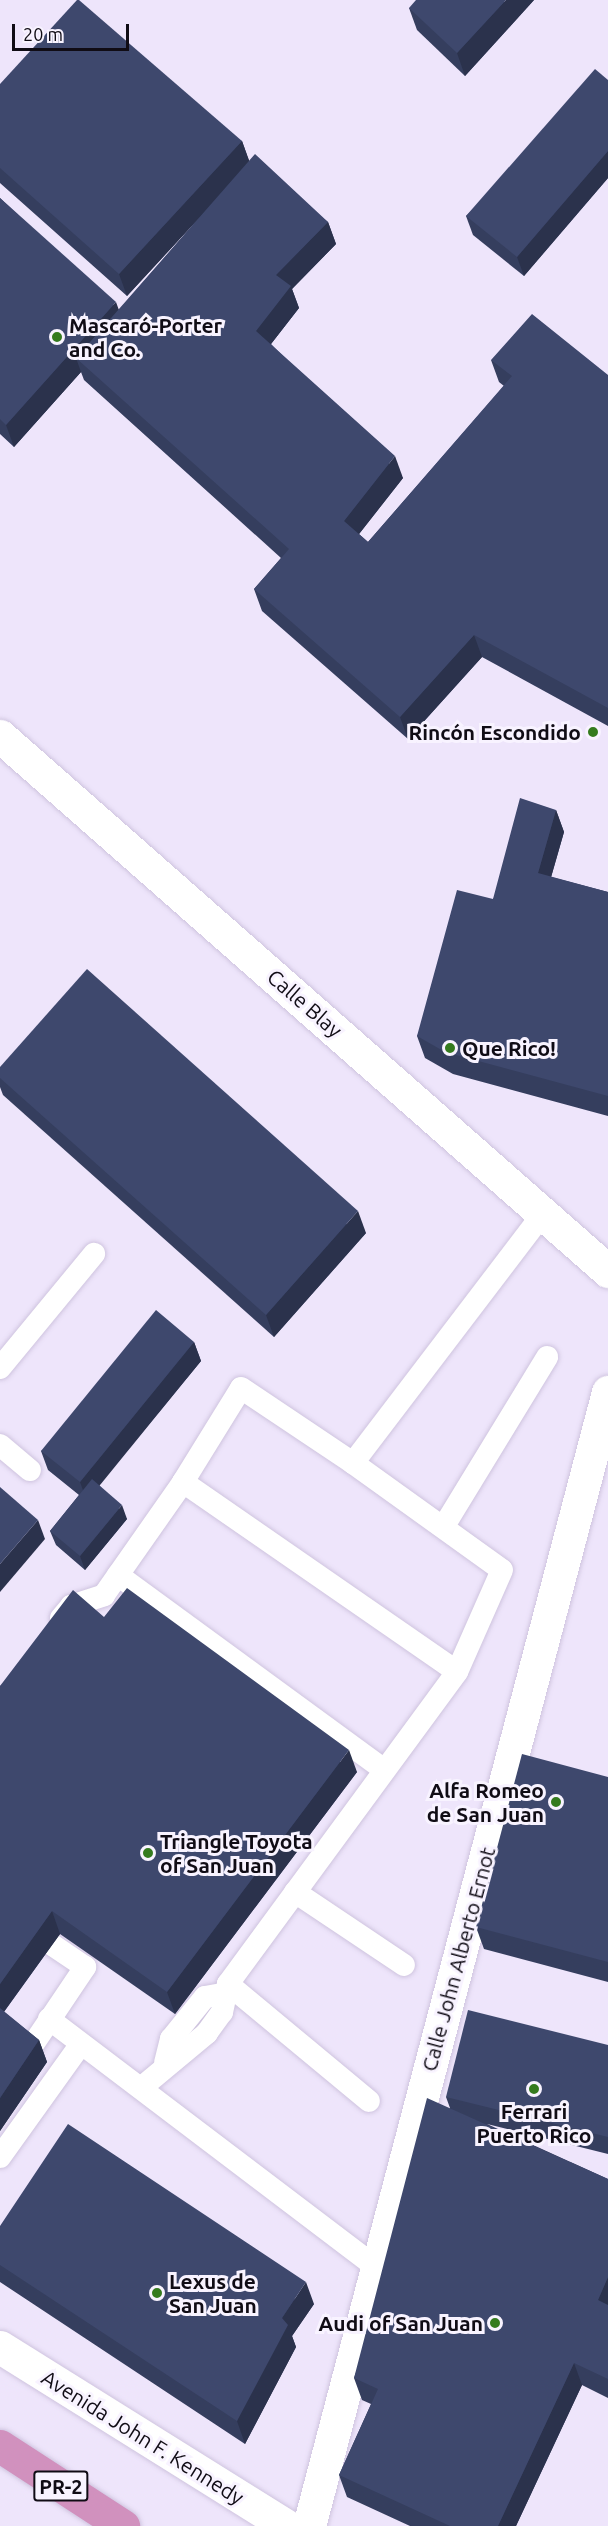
<!DOCTYPE html>
<html>
<head>
<meta charset="utf-8">
<style>
  body { margin:0 }
  #map { position:relative; width:608px; height:2526px; overflow:hidden; background:#f8f3ff; font-family:Ubuntu,sans-serif }
  div>[style] { position:absolute }
  .built>* { inset:0; background:#eee5fb }
  .roads { filter:drop-shadow(0 0 2px #cfc4df) drop-shadow(0 0 2px #cfc4df) }
  .lane>* { height:22px; margin:-11px; padding:0 11px; transform-origin:11px; border-radius:11px; background:#fff }
  .street>* { height:33px; margin:-16.5px; padding:0 16.5px; transform-origin:16.5px; border-radius:16.5px; background:#fff }
  .highway>* { height:33px; margin:-16.5px; padding:0 16.5px; transform-origin:16.5px; border-radius:16.5px; background:#d191be }
  .wall>* { inset:0; background:#353e5e }
  .shaded-wall>* { inset:0; background:#2b324c }
  .building>* { inset:0; background:#3e486d }
  .dots>* { width:16px; height:16px; translate:-50% -50%; box-sizing:border-box; border:3px solid #f8f3ff; border-radius:50% }
  span { translate:-50% -50%; white-space:nowrap; text-align:center; line-height:1.15; -webkit-text-stroke:6px #f8f3ff; paint-order:stroke }
  .shield-label span { padding:2px 4px; background:#f8f3ff; border:2px solid; border-radius:4px; -webkit-text-stroke-width:0 }
  .shield-label { font-size:20px; color:#100c15; font-weight:700 }
  .poi-label { font-size:21px; color:#100c15; font-weight:700 }
  .left { translate:0 -50%; text-align:left }
  .right { translate:-100% -50%; text-align:right }
  .street-label { font-size:21px; color:#100c15 }
  .scale { position:absolute; left:12px; top:24px; width:117px; height:27px; box-sizing:border-box; border:3px solid #100c15; border-top:0; padding-left:8px; font-size:18px; line-height:21px; white-space:nowrap; color:#100c15; -webkit-text-stroke:4px #f8f3ff; paint-order:stroke }
</style>
</head>
<body>
<div id="map">
  <div class="built">
    <div style="clip-path:polygon(0 0,608px 0,608px 2526px,0 2526px)"></div>
  </div>
  <div class="roads">
    <div class="lane">
      <div style="left:0;top:1368px;width:148px;rotate:-50.5deg"></div>
      <div style="left:0;top:1445px;width:39px;rotate:40deg"></div>
      <div style="left:353px;top:1463px;width:315px;rotate:-52.7deg"></div>
      <div style="left:183px;top:1482px;width:110px;rotate:-58.3deg"></div>
      <div style="left:241px;top:1388px;width:135px;rotate:33.8deg"></div>
      <div style="left:353px;top:1463px;width:183px;rotate:35.7deg"></div>
      <div style="left:502px;top:1570px;width:111px;rotate:113.8deg"></div>
      <div style="left:444px;top:1526px;width:198px;rotate:-58.6deg"></div>
      <div style="left:118px;top:1575px;width:330px;rotate:36.2deg"></div>
      <div style="left:61px;top:1618px;width:16px;rotate:-50deg"></div>
      <div style="left:71px;top:1606px;width:35px;rotate:-18deg"></div>
      <div style="left:104px;top:1595px;width:138px;rotate:-55deg"></div>
      <div style="left:183px;top:1482px;width:333px;rotate:34.7deg"></div>
      <div style="left:457px;top:1672px;width:387px;rotate:126.3deg"></div>
      <div style="left:228px;top:1984px;width:29px;rotate:102deg"></div>
      <div style="left:222px;top:2012px;width:26px;rotate:126deg"></div>
      <div style="left:207px;top:2033px;width:86px;rotate:140.2deg"></div>
      <div style="left:295px;top:1892px;width:131px;rotate:33.8deg"></div>
      <div style="left:228px;top:1984px;width:183px;rotate:39.7deg"></div>
      <div style="left:49px;top:2019px;width:412px;rotate:37.2deg"></div>
      <div style="left:30px;top:2049px;width:99px;rotate:-56.1deg"></div>
      <div style="left:85px;top:1967px;width:40px;rotate:-146deg"></div>
      <div style="left:165px;top:2063px;width:25px;rotate:-76deg"></div>
      <div style="left:171px;top:2039px;width:54px;rotate:-51deg"></div>
      <div style="left:205px;top:1997px;width:17px;rotate:-10deg"></div>
      <div style="left:0;top:2157px;width:139px;rotate:-54.4deg"></div>
    </div>
    <div class="street">
      <div style="left:0;top:736px;width:810px;rotate:41.35deg"></div>
      <div style="left:0;top:2347px;width:337px;rotate:32deg"></div>
      <div style="left:309px;top:2526px;width:1173px;rotate:-75.23deg"></div>
    </div>
    <div class="highway">
      <div style="left:0;top:2446px;width:147px;rotate:33deg"></div>
    </div>
  </div>
  <div class="wall">
    <div style="clip-path:polygon(534px 0,465px 76px,417px 30px,409px 8px)"></div>
    <div style="clip-path:polygon(608px 80px,608px 178px,524px 276px,473px 235px,466px 216px)"></div>
    <div style="clip-path:polygon(0 84px,242px 141px,249px 161px,328px 222px,336px 244px,292px 289px,299px 308px,271px 344px,403px 478px,359px 534px,368px 542px,504px 386px,499px 382px,491px 360px,608px 375px,608px 726px,482px 657px,408px 739px,262px 611px,254px 589px,281px 558px,84px 380px,81px 372px,14px 447px,0 434px,0 198px,119px 310px,199px 218px,127px 296px,0 183px)"></div>
    <div style="clip-path:polygon(556px 810px,564px 832px,551px 877px,608px 892px,608px 1116px,453px 1074px,425px 1058px,417px 1036px,493px 899px)"></div>
    <div style="clip-path:polygon(0 1067px,366px 1233px,274px 1337px,3px 1095px,0 1087px)"></div>
    <div style="clip-path:polygon(194px 1342px,201px 1361px,99px 1485px,127px 1519px,85px 1570px,56px 1545px,50px 1531px,79px 1495px,48px 1470px,41px 1451px)"></div>
    <div style="clip-path:polygon(104px 1617px,357px 1772px,175px 2014px,60px 1934px,4px 2012px,39px 2040px,47px 2062px,0 2131px,0 1686px)"></div>
    <div style="clip-path:polygon(608px 1777px,608px 1982px,484px 1949px,476px 1927px)"></div>
    <div style="clip-path:polygon(608px 2045px,608px 2154px,487px 2124px,608px 2179px,608px 2398px,582px 2385px,516px 2526px,410px 2526px,347px 2497px,339px 2475px,371px 2404px,362px 2400px,354px 2378px,450px 2108px,446px 2097px)"></div>
    <div style="clip-path:polygon(0 2226px,314px 2304px,292px 2336px,296px 2347px,245px 2444px,0 2282px)"></div>
  </div>
  <div class="shaded-wall">
    <div style="clip-path:polygon(506px 0,534px 0,465px 76px,457px 53px)"></div>
    <div style="clip-path:polygon(242px 141px,250px 163px,127px 296px,119px 274px)"></div>
    <div style="clip-path:polygon(608px 151px,608px 178px,524px 276px,517px 257px)"></div>
    <div style="clip-path:polygon(328px 222px,336px 244px,292px 289px,299px 308px,264px 353px,256px 331px,276px 275px)"></div>
    <div style="clip-path:polygon(116px 302px,124px 324px,76px 358px,81px 372px,14px 447px,6px 425px)"></div>
    <div style="clip-path:polygon(395px 456px,403px 478px,352px 543px,344px 521px)"></div>
    <div style="clip-path:polygon(474px 635px,482px 657px,408px 739px,400px 717px)"></div>
    <div style="clip-path:polygon(556px 810px,564px 832px,546px 895px,538px 873px)"></div>
    <div style="clip-path:polygon(358px 1211px,366px 1233px,274px 1337px,266px 1315px)"></div>
    <div style="clip-path:polygon(194px 1342px,201px 1361px,87px 1501px,80px 1482px)"></div>
    <div style="clip-path:polygon(122px 1505px,127px 1519px,85px 1570px,80px 1556px)"></div>
    <div style="clip-path:polygon(38px 1520px,45px 1539px,0 1592px,0 1564px)"></div>
    <div style="clip-path:polygon(349px 1750px,357px 1772px,175px 2014px,167px 1992px)"></div>
    <div style="clip-path:polygon(52px 1911px,60px 1934px,0 2017px,0 1984px)"></div>
    <div style="clip-path:polygon(39px 2040px,47px 2062px,0 2131px,0 2098px)"></div>
    <div style="clip-path:polygon(608px 2277px,608px 2318px,598px 2300px)"></div>
    <div style="clip-path:polygon(306px 2282px,314px 2304px,292px 2336px,296px 2347px,245px 2444px,237px 2421px,282px 2318px)"></div>
    <div style="clip-path:polygon(574px 2363px,582px 2385px,516px 2526px,498px 2526px)"></div>
  </div>
  <div class="building">
    <div style="clip-path:polygon(77px 0,79px 0,242px 141px,119px 274px,0 168px,0 84px)"></div>
    <div style="clip-path:polygon(416px 0,506px 0,457px 53px,409px 8px)"></div>
    <div style="clip-path:polygon(595px 69px,608px 80px,608px 151px,517px 257px,466px 216px)"></div>
    <div style="clip-path:polygon(255px 154px,328px 222px,276px 275px,291px 286px,256px 331px,395px 456px,344px 521px,368px 542px,512px 376px,491px 360px,532px 314px,608px 375px,608px 708px,474px 635px,400px 717px,254px 589px,289px 549px,76px 358px)"></div>
    <div style="clip-path:polygon(0 198px,116px 302px,6px 425px,0 419px)"></div>
    <div style="clip-path:polygon(520px 798px,556px 810px,538px 873px,608px 892px,608px 1096px,445px 1052px,417px 1036px,457px 890px,493px 899px)"></div>
    <div style="clip-path:polygon(87px 969px,358px 1211px,266px 1315px,0 1078px,0 1067px)"></div>
    <div style="clip-path:polygon(156px 1310px,194px 1342px,80px 1482px,41px 1451px)"></div>
    <div style="clip-path:polygon(92px 1479px,122px 1505px,80px 1556px,50px 1531px)"></div>
    <div style="clip-path:polygon(0 1487px,38px 1520px,0 1564px)"></div>
    <div style="clip-path:polygon(127px 1588px,349px 1750px,167px 1992px,52px 1911px,0 1984px,0 1686px,73px 1590px,104px 1617px)"></div>
    <div style="clip-path:polygon(522px 1754px,608px 1777px,608px 1962px,476px 1927px)"></div>
    <div style="clip-path:polygon(0 2008px,39px 2040px,0 2098px)"></div>
    <div style="clip-path:polygon(468px 2010px,608px 2045px,608px 2137px,446px 2097px)"></div>
    <div style="clip-path:polygon(427px 2098px,608px 2179px,608px 2277px,598px 2300px,608px 2305px,608px 2379px,574px 2363px,498px 2526px,450px 2526px,339px 2475px,378px 2389px,354px 2378px)"></div>
    <div style="clip-path:polygon(68px 2124px,306px 2282px,282px 2318px,288px 2325px,237px 2421px,0 2265px,0 2226px)"></div>
  </div>
  <div class="dots">
    <div style="left:57px;top:337px;background:#357b1e"></div>
    <div style="left:593px;top:732px;background:#357b1e"></div>
    <div style="left:450px;top:1048px;background:#357b1e"></div>
    <div style="left:556px;top:1802px;background:#357b1e"></div>
    <div style="left:148px;top:1853px;background:#357b1e"></div>
    <div style="left:534px;top:2089px;background:#357b1e"></div>
    <div style="left:157px;top:2293px;background:#357b1e"></div>
    <div style="left:495px;top:2323px;background:#357b1e"></div>
  </div>
  <div class="shield-label">
    <span style="left:61px;top:2486px">PR-2</span>
  </div>
  <div class="poi-label">
    <span class="left" style="left:69px;top:337px">Mascaró-Porter<br>and Co.</span>
    <span class="right" style="left:581px;top:732px">Rincón Escondido</span>
    <span class="left" style="left:462px;top:1048px">Que Rico!</span>
    <span class="right" style="left:544px;top:1802px">Alfa Romeo<br>de San Juan</span>
    <span class="left" style="left:160px;top:1853px">Triangle Toyota<br>of San Juan</span>
    <span style="left:534px;top:2123px">Ferrari<br>Puerto Rico</span>
    <span class="left" style="left:169px;top:2293px">Lexus de<br>San Juan</span>
    <span class="right" style="left:483px;top:2323px">Audi of San Juan</span>
  </div>
  <div class="street-label">
    <span style="left:305px;top:1003px;rotate:41deg">Calle Blay</span>
    <span style="left:458px;top:1959px;rotate:-75deg">Calle John Alberto Ernot</span>
    <span style="left:143px;top:2437px;rotate:32deg">Avenida John F. Kennedy</span>
  </div>
  <div class="scale">20 m</div>
</div>
</body>
</html>
